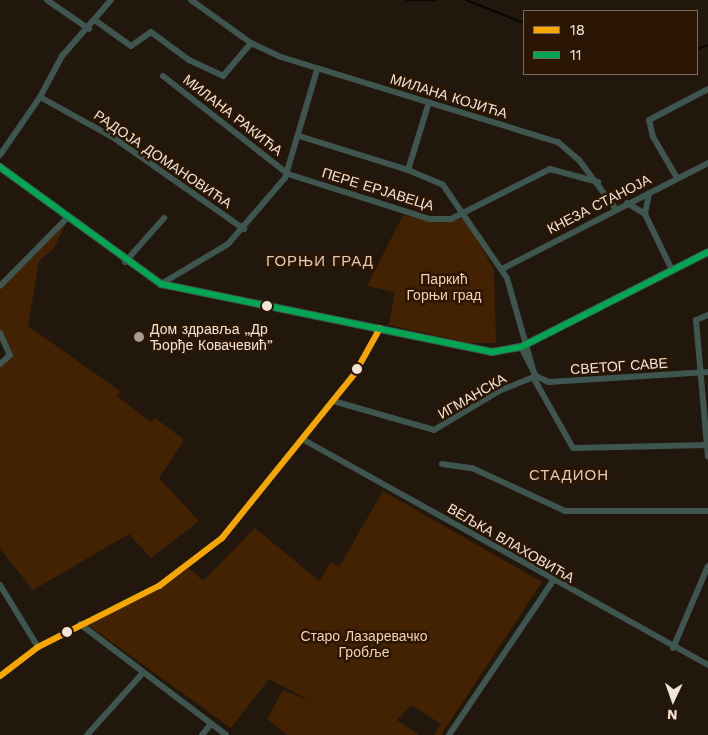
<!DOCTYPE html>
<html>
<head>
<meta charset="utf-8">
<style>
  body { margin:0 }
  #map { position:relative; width:708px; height:735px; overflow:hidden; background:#22170d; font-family:"Work Sans",sans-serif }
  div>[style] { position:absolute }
  .green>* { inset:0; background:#432202 }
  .stream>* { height:2px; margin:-1px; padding:0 1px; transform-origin:1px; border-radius:1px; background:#030807 }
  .minor>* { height:6px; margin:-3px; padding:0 3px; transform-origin:3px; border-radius:3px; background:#3e5550 }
  .major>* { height:8px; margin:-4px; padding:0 4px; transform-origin:4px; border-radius:4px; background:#3e5852 }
  .bus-1>* { height:6px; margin:-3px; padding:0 3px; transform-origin:3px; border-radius:3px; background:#f7a600 }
  .bus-2>* { height:6px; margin:-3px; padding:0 3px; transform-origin:3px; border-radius:3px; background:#00a651 }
  .dots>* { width:14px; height:14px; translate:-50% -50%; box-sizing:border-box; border:2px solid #2b1604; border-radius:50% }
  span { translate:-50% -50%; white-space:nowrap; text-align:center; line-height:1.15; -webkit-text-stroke:5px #2b1604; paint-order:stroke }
  .street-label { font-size:14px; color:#f3e4d8 }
  .park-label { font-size:14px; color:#f8d1b3 }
  .poi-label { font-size:14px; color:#f3e4d8 }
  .left { translate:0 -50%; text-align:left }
  .neighbourhood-label { font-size:15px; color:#e8cab3; letter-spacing:1px }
  .legend { position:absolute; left:523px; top:10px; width:175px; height:65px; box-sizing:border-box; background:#2b1604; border:1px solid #7b6859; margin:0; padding:6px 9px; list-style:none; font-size:15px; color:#f3e4d8 }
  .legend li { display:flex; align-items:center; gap:10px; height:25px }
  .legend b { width:25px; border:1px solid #7b6859 }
  .north { position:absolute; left:648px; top:675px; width:50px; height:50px; -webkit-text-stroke:4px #2b1604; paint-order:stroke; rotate:183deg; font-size:14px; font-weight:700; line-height:20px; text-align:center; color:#f3e4d8 }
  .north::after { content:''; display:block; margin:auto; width:18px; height:22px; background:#f3e4d8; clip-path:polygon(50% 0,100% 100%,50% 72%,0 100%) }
</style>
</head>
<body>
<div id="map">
  <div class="green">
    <div style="clip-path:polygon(403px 215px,439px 223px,465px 218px,494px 270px,496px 343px,469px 343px,389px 325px,395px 292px,367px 286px)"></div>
    <div style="clip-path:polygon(67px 222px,54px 248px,39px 261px,28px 326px,120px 391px,117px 396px,151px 422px,155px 418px,184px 440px,159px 478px,199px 521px,151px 558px,129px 534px,33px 590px,0 549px,0 366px,13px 356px,0 331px,0 290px)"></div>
    <div style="clip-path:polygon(383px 491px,542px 582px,441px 735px,434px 735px,441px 724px,411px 705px,397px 720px,419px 735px,287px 735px,267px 719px,283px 690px,313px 702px,269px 679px,231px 728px,85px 623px,154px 592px,189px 568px,203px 581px,255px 528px,319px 581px,331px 562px,339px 567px)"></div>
  </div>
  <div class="stream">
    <div style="left:406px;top:0;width:29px"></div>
    <div style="left:466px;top:0;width:62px;rotate:21.6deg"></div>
    <div style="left:697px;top:49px;width:12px;rotate:-20deg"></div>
  </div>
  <div class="minor">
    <div style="left:47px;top:0;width:51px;rotate:34.6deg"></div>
    <div style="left:191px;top:0;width:74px;rotate:35.6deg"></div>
    <div style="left:251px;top:43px;width:33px;rotate:25deg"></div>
    <div style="left:281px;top:57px;width:290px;rotate:17.1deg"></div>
    <div style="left:558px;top:142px;width:28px;rotate:41deg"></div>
    <div style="left:579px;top:160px;width:60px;rotate:53.1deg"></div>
    <div style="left:96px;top:21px;width:43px;rotate:35.5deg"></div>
    <div style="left:131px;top:46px;width:24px;rotate:-35deg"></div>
    <div style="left:151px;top:32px;width:47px;rotate:36.4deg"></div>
    <div style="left:189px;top:60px;width:38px;rotate:25deg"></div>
    <div style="left:223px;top:76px;width:43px;rotate:-49.7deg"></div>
    <div style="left:163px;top:76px;width:159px;rotate:38.1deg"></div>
    <div style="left:288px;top:174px;width:149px;rotate:17.6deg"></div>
    <div style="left:430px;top:219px;width:21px"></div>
    <div style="left:451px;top:219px;width:111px;rotate:-26.8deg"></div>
    <div style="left:550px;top:169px;width:50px;rotate:15.2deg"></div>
    <div style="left:40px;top:97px;width:85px;rotate:29deg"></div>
    <div style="left:114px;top:138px;width:159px;rotate:35deg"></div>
    <div style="left:299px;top:136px;width:114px;rotate:17.3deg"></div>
    <div style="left:408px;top:170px;width:38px;rotate:23deg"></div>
    <div style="left:443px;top:185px;width:113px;rotate:55.5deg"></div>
    <div style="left:507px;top:278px;width:99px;rotate:74.1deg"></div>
    <div style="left:0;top:155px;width:70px;rotate:-55.4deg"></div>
    <div style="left:40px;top:97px;width:47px;rotate:-61.8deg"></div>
    <div style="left:62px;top:56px;width:74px;rotate:-48.8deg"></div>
    <div style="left:408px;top:170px;width:71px;rotate:-72.8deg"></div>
    <div style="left:677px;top:178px;width:48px;rotate:-120.3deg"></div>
    <div style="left:653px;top:137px;width:17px;rotate:-103deg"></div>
    <div style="left:649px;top:120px;width:67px;rotate:-27.7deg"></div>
    <div style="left:627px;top:203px;width:21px;rotate:31deg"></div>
    <div style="left:645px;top:214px;width:62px;rotate:64.3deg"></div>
    <div style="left:645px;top:214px;width:21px;rotate:-79deg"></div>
    <div style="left:125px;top:262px;width:59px;rotate:-48.4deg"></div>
    <div style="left:502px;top:269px;width:232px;rotate:-27.2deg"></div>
    <div style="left:161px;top:284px;width:78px;rotate:-30.8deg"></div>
    <div style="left:228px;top:244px;width:87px;rotate:-49.2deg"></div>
    <div style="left:285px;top:178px;width:113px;rotate:-73.5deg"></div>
    <div style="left:0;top:286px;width:95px;rotate:-45.4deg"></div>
    <div style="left:708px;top:315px;width:13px;rotate:157deg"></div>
    <div style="left:696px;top:320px;width:137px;rotate:85deg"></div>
    <div style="left:0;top:333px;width:24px;rotate:66deg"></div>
    <div style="left:10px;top:355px;width:13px;rotate:138deg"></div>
    <div style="left:521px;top:347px;width:33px;rotate:63deg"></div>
    <div style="left:536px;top:376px;width:14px;rotate:25deg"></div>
    <div style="left:549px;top:382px;width:159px;rotate:-3.6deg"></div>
    <div style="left:533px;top:377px;width:81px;rotate:60.6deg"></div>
    <div style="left:573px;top:448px;width:134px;rotate:-1.3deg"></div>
    <div style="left:333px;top:401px;width:105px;rotate:16deg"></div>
    <div style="left:434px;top:430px;width:76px;rotate:-31deg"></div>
    <div style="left:499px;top:391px;width:40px;rotate:-22deg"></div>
    <div style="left:304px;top:440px;width:462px;rotate:29.1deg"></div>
    <div style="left:442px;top:464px;width:30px;rotate:8deg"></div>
    <div style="left:472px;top:468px;width:102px;rotate:24.8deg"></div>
    <div style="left:565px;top:511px;width:143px"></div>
    <div style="left:0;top:585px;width:73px;rotate:58.5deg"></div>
    <div style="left:80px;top:624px;width:183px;rotate:37.2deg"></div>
    <div style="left:673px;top:648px;width:89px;rotate:-66.9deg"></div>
    <div style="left:0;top:676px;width:48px;rotate:-37.3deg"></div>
    <div style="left:38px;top:647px;width:136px;rotate:-26.8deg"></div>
    <div style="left:159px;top:586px;width:79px;rotate:-37.3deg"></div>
    <div style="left:222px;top:538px;width:212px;rotate:-51.1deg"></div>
    <div style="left:355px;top:373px;width:51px;rotate:-60.9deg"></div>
    <div style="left:87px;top:735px;width:82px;rotate:-48deg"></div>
    <div style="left:202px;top:735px;width:14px;rotate:-51deg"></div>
    <div style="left:449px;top:735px;width:186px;rotate:-56deg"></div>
  </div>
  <div class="major">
    <div style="left:0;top:167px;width:199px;rotate:36deg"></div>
    <div style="left:161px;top:284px;width:338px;rotate:11.6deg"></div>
    <div style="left:492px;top:352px;width:29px;rotate:-10deg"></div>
    <div style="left:521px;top:347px;width:210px;rotate:-26.9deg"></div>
  </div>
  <div class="bus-1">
    <div style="left:0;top:676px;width:48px;rotate:-37.3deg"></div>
    <div style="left:38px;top:647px;width:136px;rotate:-26.8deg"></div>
    <div style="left:159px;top:586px;width:79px;rotate:-37.3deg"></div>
    <div style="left:222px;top:538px;width:212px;rotate:-51.1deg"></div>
    <div style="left:355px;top:373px;width:51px;rotate:-60.9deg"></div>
  </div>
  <div class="bus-2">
    <div style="left:0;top:167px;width:199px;rotate:36deg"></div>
    <div style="left:161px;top:284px;width:338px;rotate:11.6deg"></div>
    <div style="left:492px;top:352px;width:29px;rotate:-10deg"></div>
    <div style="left:521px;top:347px;width:210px;rotate:-26.9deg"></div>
  </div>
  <div class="dots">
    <div style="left:267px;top:306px;background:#f3e4d8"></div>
    <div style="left:139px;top:337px;background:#aa9c91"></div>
    <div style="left:357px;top:369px;background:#f3e4d8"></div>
    <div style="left:67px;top:632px;background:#f3e4d8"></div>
  </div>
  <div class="street-label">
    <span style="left:449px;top:96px;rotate:17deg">МИЛАНА КОЈИЋА</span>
    <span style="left:233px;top:115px;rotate:38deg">МИЛАНА РАКИЋА</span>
    <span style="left:163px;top:159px;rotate:34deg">РАДОЈА ДОМАНОВИЋА</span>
    <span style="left:378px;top:189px;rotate:17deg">ПЕРЕ ЕРЈАВЕЦА</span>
    <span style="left:599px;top:204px;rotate:-27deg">КНЕЗА СТАНОЈА</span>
    <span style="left:619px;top:366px;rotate:-4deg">СВЕТОГ САВЕ</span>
    <span style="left:472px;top:396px;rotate:-30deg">ИГМАНСКА</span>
    <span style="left:511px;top:543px;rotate:30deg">ВЕЉКА ВЛАХОВИЋА</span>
  </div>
  <div class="park-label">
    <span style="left:444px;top:287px">Паркић<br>Горњи град</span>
    <span style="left:364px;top:644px">Старо Лазаревачко<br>Гробље</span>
  </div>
  <div class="poi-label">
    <span class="left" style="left:150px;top:337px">Дом здравља „Др<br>Ђорђе Ковачевић”</span>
  </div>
  <div class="neighbourhood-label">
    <span style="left:320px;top:262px">ГОРЊИ ГРАД</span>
    <span style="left:569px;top:476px">СТАДИОН</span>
  </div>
  <ul class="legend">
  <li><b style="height:6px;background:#f7a600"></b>18</li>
  <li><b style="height:6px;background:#00a651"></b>11</li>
  </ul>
  <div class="north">N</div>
</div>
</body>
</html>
